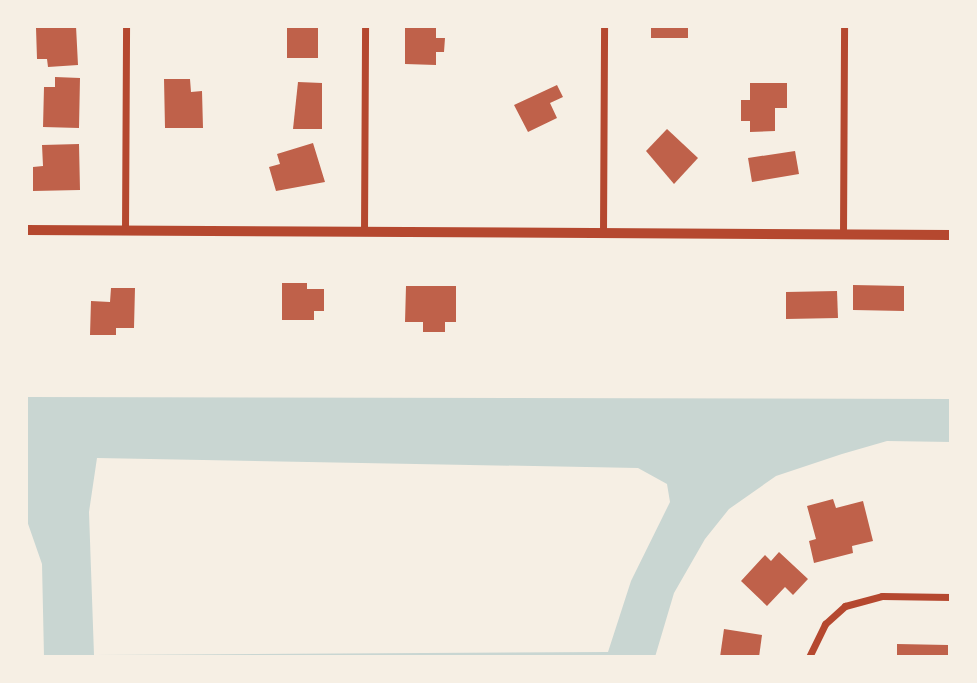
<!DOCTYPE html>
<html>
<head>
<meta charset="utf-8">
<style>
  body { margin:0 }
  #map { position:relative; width:977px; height:683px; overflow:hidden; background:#f6efe4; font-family:Ubuntu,sans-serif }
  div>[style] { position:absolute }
  .water>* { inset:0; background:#c9d6d2 }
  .building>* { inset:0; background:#bf614a }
  .minor>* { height:7px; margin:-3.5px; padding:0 3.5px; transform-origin:3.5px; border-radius:3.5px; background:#b5482f }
  .tertiary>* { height:10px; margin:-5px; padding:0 5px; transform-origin:5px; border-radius:5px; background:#b5482f }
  span { translate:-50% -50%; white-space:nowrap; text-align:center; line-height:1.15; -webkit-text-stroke:5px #f6efe4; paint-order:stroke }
  .frame { position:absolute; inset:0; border:28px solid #f6efe4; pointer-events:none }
</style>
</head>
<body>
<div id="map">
  <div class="water">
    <div style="clip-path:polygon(evenodd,26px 397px,951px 399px,951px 442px,887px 441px,842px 454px,776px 476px,729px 509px,705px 539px,674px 593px,655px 657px,44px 657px,42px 564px,26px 518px,26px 397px,97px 458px,638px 468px,667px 484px,670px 502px,631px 581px,608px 652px,94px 655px,89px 512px,97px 458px)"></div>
  </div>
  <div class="building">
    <div style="clip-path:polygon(76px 26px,78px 65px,48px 67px,47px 59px,37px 59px,36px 28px)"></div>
    <div style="clip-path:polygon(287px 26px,318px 26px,318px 58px,287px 58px)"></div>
    <div style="clip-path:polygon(405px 26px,436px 26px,436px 38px,445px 38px,444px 52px,436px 52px,436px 65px,405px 64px)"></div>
    <div style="clip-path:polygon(651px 26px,688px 26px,688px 38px,651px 38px)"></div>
    <div style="clip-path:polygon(55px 77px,80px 78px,79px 128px,43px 127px,44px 87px,55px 87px)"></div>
    <div style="clip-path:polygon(164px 79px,190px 79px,191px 92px,202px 91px,203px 128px,165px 128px)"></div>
    <div style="clip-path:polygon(298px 82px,322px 83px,322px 129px,293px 129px)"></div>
    <div style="clip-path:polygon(750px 83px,787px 83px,787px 108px,775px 108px,775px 131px,750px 132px,750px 121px,741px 121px,741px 100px,750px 100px)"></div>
    <div style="clip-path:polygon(557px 85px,563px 97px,550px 103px,557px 118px,528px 132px,514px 105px)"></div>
    <div style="clip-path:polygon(667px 129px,698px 158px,674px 184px,646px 151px)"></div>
    <div style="clip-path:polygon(313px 143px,325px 182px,276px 191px,269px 167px,280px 164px,277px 154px)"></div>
    <div style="clip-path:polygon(79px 144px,80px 190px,33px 191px,33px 167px,43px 166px,42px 145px)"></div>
    <div style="clip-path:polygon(795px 151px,799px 174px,752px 182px,748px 158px)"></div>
    <div style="clip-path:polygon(282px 283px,307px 283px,307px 289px,324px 289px,324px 311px,314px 311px,314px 320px,282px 320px)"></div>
    <div style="clip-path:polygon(853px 285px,904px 286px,904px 311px,853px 310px)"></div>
    <div style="clip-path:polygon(406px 286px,456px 286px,456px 322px,445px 322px,445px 332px,423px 332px,423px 322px,405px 322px)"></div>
    <div style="clip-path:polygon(111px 288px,135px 288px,134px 328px,116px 328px,116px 335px,90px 335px,91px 301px,110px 302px)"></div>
    <div style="clip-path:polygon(837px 291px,838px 318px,786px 319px,786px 292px)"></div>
    <div style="clip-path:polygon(833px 499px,836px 508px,863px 501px,873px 541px,852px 546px,853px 553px,814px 563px,809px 541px,816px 539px,807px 506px)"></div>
    <div style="clip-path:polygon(779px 552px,808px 579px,793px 595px,785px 587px,767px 606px,741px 581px,765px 555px,771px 561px)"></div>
    <div style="clip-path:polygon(724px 629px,762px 635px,759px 657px,720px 657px)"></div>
    <div style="clip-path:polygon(897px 644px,948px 645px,948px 657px,897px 657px)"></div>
  </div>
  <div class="minor">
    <div style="left:125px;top:231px;width:205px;rotate:-89.7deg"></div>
    <div style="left:364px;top:232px;width:206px;rotate:-89.7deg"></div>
    <div style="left:603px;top:233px;width:207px;rotate:-89.7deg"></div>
    <div style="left:843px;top:234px;width:208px;rotate:-89.7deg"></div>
    <div style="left:809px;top:657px;width:37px;rotate:-64deg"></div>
    <div style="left:825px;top:624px;width:27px;rotate:-42deg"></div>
    <div style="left:845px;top:606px;width:38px;rotate:-15deg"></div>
    <div style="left:882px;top:596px;width:69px;rotate:0.8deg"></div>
  </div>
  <div class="tertiary">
    <div style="left:26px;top:230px;width:925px;rotate:0.31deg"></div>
  </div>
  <div class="frame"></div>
</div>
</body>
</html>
